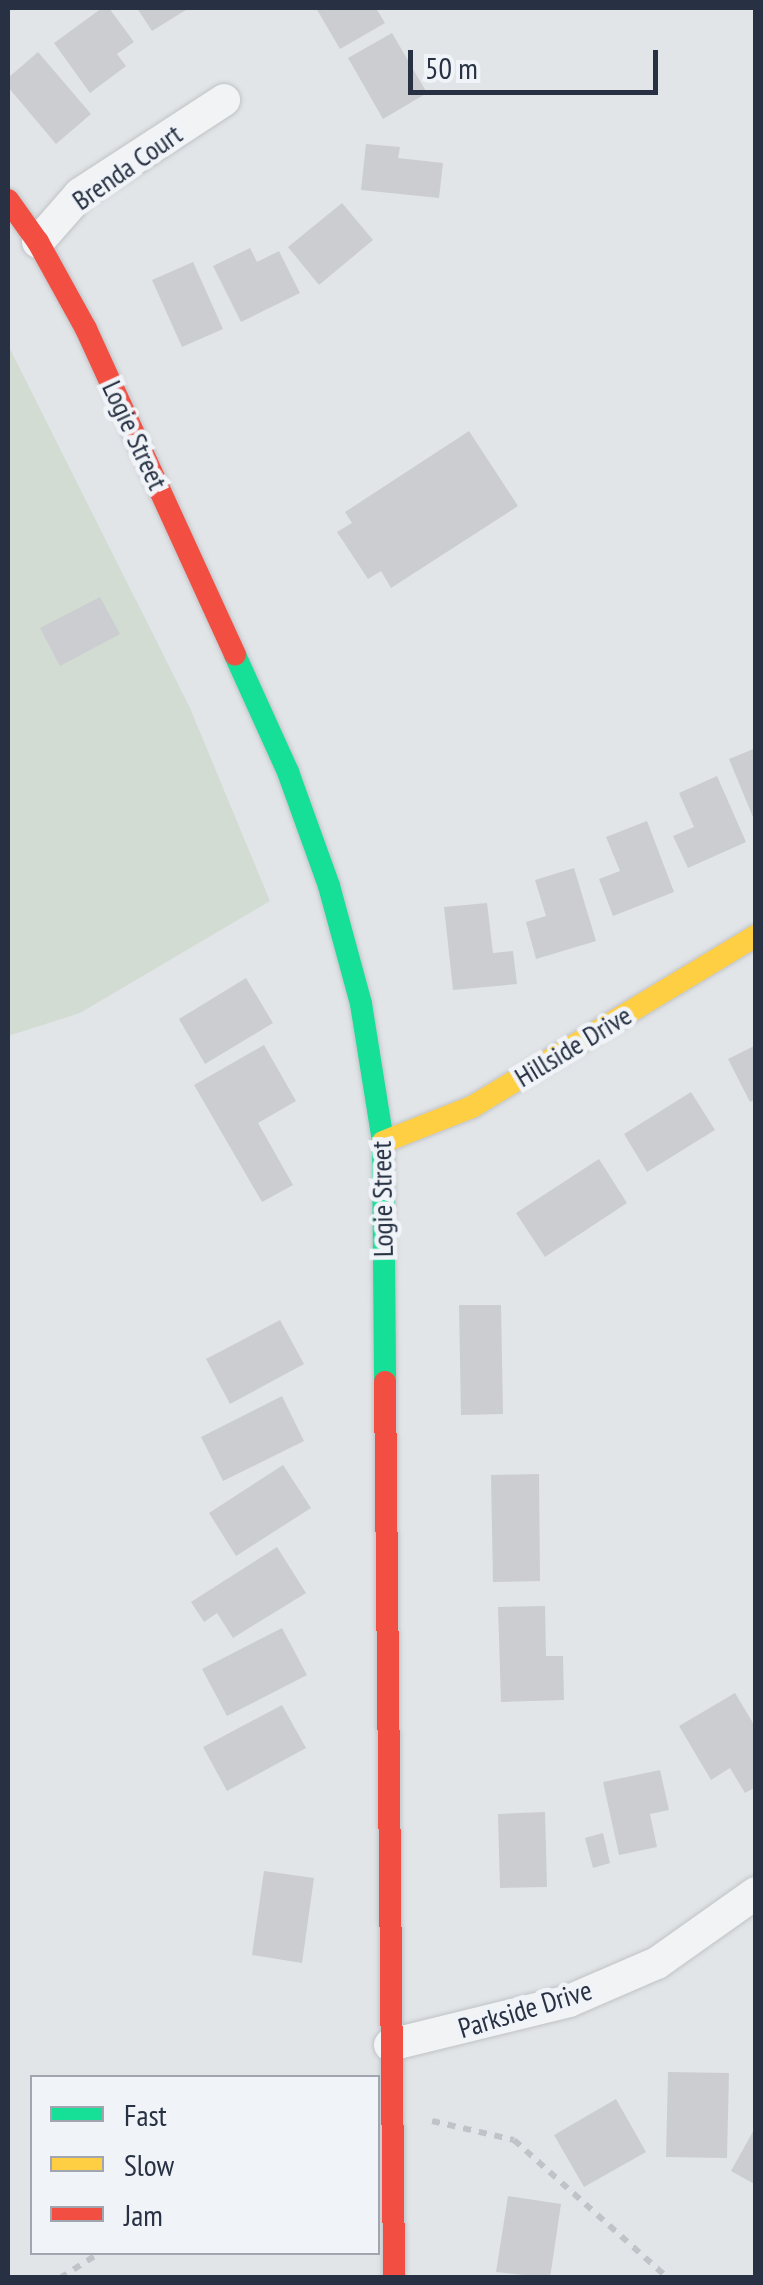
<!DOCTYPE html>
<html>
<head>
<meta charset="utf-8">
<style>
  body { margin:0 }
  #map { position:relative; width:763px; height:2285px; overflow:hidden; background:#e2e5e8; font-family:"PT Sans Narrow",sans-serif }
  div>[style] { position:absolute }
  .green>* { inset:0; background:#d2dcd3 }
  .building>* { inset:0; background:#cbcdd0 }
  .path>* { height:6px; margin-top:-3px; transform-origin:0; background:repeating-linear-gradient(90deg,#c1c3c8 0 8px,transparent 0 16px) }
  .roads { filter:drop-shadow(0 0 2px #c0c3c6) drop-shadow(0 0 2px #c0c3c6) }
  .street>* { height:32px; margin:-16px; padding:0 16px; transform-origin:16px; border-radius:16px; background:#f2f3f4 }
  .fast>* { height:22px; margin:-11px; padding:0 11px; transform-origin:11px; border-radius:11px; background:#16e098 }
  .slow>* { height:22px; margin:-11px; padding:0 11px; transform-origin:11px; border-radius:11px; background:#ffcf43 }
  .jam>* { height:22px; margin:-11px; padding:0 11px; transform-origin:11px; border-radius:11px; background:#f24e42 }
  span { translate:-50% -50%; white-space:nowrap; text-align:center; line-height:1.15; -webkit-text-stroke:9px #f0f3f7; paint-order:stroke }
  .street-label { font-size:28px; color:#273143 }
  .frame { position:absolute; inset:0; border:10px solid #273143; pointer-events:none }
  .legend { position:absolute; left:30px; top:2075px; width:350px; height:180px; box-sizing:border-box; background:#f0f3f7; border:2px solid #a0a5af; margin:0; padding:12px 18px; list-style:none; font-size:30px; color:#273143 }
  .legend li { display:flex; align-items:center; gap:20px; height:50px }
  .legend b { width:50px; border:2px solid #a0a5af }
  .scale { position:absolute; left:408px; top:50px; width:250px; height:45px; box-sizing:border-box; border:5px solid #273143; border-top:0; padding-left:12px; font-size:30px; line-height:35px; white-space:nowrap; color:#273143; -webkit-text-stroke:8px #f0f3f7; paint-order:stroke }
</style>
</head>
<body>
<div id="map">
  <div class="green">
    <div style="clip-path:polygon(8px 345px,190px 708px,270px 901px,80px 1013px,8px 1036px)"></div>
  </div>
  <div class="building">
    <div style="clip-path:polygon(102px 8px,109px 8px,134px 42px,117px 54px,126px 66px,90px 93px,54px 43px)"></div>
    <div style="clip-path:polygon(137px 8px,189px 8px,152px 31px)"></div>
    <div style="clip-path:polygon(316px 8px,376px 8px,385px 23px,340px 49px)"></div>
    <div style="clip-path:polygon(392px 33px,427px 93px,383px 119px,348px 58px)"></div>
    <div style="clip-path:polygon(38px 52px,91px 114px,56px 144px,8px 87px,8px 78px)"></div>
    <div style="clip-path:polygon(366px 144px,400px 147px,398px 158px,443px 163px,439px 198px,361px 190px)"></div>
    <div style="clip-path:polygon(342px 203px,373px 240px,319px 285px,288px 247px)"></div>
    <div style="clip-path:polygon(250px 248px,257px 262px,279px 251px,300px 293px,241px 322px,213px 266px)"></div>
    <div style="clip-path:polygon(193px 262px,223px 329px,182px 347px,152px 280px)"></div>
    <div style="clip-path:polygon(469px 431px,518px 506px,391px 588px,381px 571px,368px 579px,337px 532px,352px 523px,345px 512px)"></div>
    <div style="clip-path:polygon(100px 597px,120px 634px,60px 666px,40px 628px)"></div>
    <div style="clip-path:polygon(756px 748px,756px 822px,755px 822px,729px 759px)"></div>
    <div style="clip-path:polygon(717px 776px,746px 842px,688px 868px,673px 836px,694px 827px,679px 793px)"></div>
    <div style="clip-path:polygon(647px 821px,674px 892px,613px 916px,599px 879px,620px 871px,606px 837px)"></div>
    <div style="clip-path:polygon(574px 868px,596px 941px,536px 959px,526px 922px,546px 916px,535px 880px)"></div>
    <div style="clip-path:polygon(487px 903px,493px 953px,513px 951px,517px 984px,453px 990px,444px 907px)"></div>
    <div style="clip-path:polygon(246px 978px,273px 1023px,205px 1064px,179px 1019px)"></div>
    <div style="clip-path:polygon(264px 1045px,296px 1101px,258px 1123px,293px 1185px,262px 1202px,194px 1085px)"></div>
    <div style="clip-path:polygon(756px 1045px,756px 1099px,750px 1102px,728px 1059px)"></div>
    <div style="clip-path:polygon(691px 1092px,715px 1130px,647px 1172px,624px 1134px)"></div>
    <div style="clip-path:polygon(599px 1159px,627px 1203px,545px 1257px,516px 1213px)"></div>
    <div style="clip-path:polygon(459px 1305px,501px 1305px,503px 1414px,461px 1415px)"></div>
    <div style="clip-path:polygon(280px 1320px,304px 1364px,230px 1404px,206px 1359px)"></div>
    <div style="clip-path:polygon(282px 1396px,304px 1441px,223px 1481px,201px 1437px)"></div>
    <div style="clip-path:polygon(283px 1465px,311px 1508px,236px 1556px,209px 1513px)"></div>
    <div style="clip-path:polygon(539px 1474px,540px 1581px,493px 1582px,491px 1475px)"></div>
    <div style="clip-path:polygon(277px 1547px,306px 1593px,233px 1638px,217px 1613px,204px 1622px,191px 1602px)"></div>
    <div style="clip-path:polygon(545px 1606px,546px 1656px,563px 1656px,564px 1700px,501px 1702px,498px 1607px)"></div>
    <div style="clip-path:polygon(282px 1628px,307px 1675px,227px 1716px,202px 1669px)"></div>
    <div style="clip-path:polygon(735px 1693px,756px 1728px,756px 1787px,745px 1793px,730px 1768px,711px 1780px,679px 1726px)"></div>
    <div style="clip-path:polygon(282px 1705px,306px 1748px,227px 1791px,203px 1747px)"></div>
    <div style="clip-path:polygon(660px 1770px,669px 1810px,650px 1814px,657px 1847px,619px 1855px,603px 1782px)"></div>
    <div style="clip-path:polygon(545px 1812px,547px 1887px,500px 1888px,498px 1814px)"></div>
    <div style="clip-path:polygon(603px 1833px,610px 1863px,593px 1868px,585px 1838px)"></div>
    <div style="clip-path:polygon(264px 1871px,314px 1878px,302px 1963px,252px 1955px)"></div>
    <div style="clip-path:polygon(668px 2072px,729px 2073px,727px 2158px,666px 2157px)"></div>
    <div style="clip-path:polygon(616px 2099px,646px 2152px,584px 2187px,554px 2135px)"></div>
    <div style="clip-path:polygon(756px 2126px,756px 2185px,731px 2171px)"></div>
    <div style="clip-path:polygon(508px 2196px,561px 2204px,550px 2278px,496px 2272px)"></div>
  </div>
  <div class="path">
    <div style="left:432px;top:2121px;width:84px;rotate:13deg"></div>
    <div style="left:514px;top:2140px;width:207px;rotate:41.9deg"></div>
    <div style="left:60px;top:2278px;width:49px;rotate:-32.4deg"></div>
  </div>
  <div class="roads">
    <div class="street">
      <div style="left:38px;top:242px;width:64px;rotate:-48.8deg"></div>
      <div style="left:80px;top:194px;width:172px;rotate:-33.1deg"></div>
      <div style="left:390px;top:2045px;width:184px;rotate:-13.8deg"></div>
      <div style="left:569px;top:2001px;width:96px;rotate:-23.4deg"></div>
      <div style="left:657px;top:1963px;width:121px;rotate:-35.3deg"></div>
    </div>
    <div class="fast">
      <div style="left:235px;top:655px;width:128px;rotate:65.6deg"></div>
      <div style="left:288px;top:772px;width:121px;rotate:70.2deg"></div>
      <div style="left:329px;top:886px;width:122px;rotate:74.8deg"></div>
      <div style="left:361px;top:1004px;width:140px;rotate:80.9deg"></div>
      <div style="left:383px;top:1142px;width:240px;rotate:89.5deg"></div>
    </div>
    <div class="slow">
      <div style="left:383px;top:1142px;width:96px;rotate:-21.5deg"></div>
      <div style="left:472px;top:1107px;width:332px;rotate:-31.1deg"></div>
    </div>
    <div class="jam">
      <div style="left:8px;top:200px;width:52px;rotate:54.5deg"></div>
      <div style="left:38px;top:242px;width:99px;rotate:61.1deg"></div>
      <div style="left:86px;top:329px;width:358px;rotate:65.4deg"></div>
      <div style="left:385px;top:1382px;width:896px;rotate:89.42deg"></div>
    </div>
  </div>
  <div class="street-label">
    <span style="left:127px;top:167px;rotate:-35deg">Brenda Court</span>
    <span style="left:135px;top:435px;rotate:65deg">Logie Street</span>
    <span style="left:573px;top:1046px;rotate:-31deg">Hillside Drive</span>
    <span style="left:382px;top:1199px;rotate:-91deg">Logie Street</span>
    <span style="left:525px;top:2009px;rotate:-17deg">Parkside Drive</span>
  </div>
  <div class="frame"></div>
  <ul class="legend">
  <li><b style="height:12px;background:#16e098"></b>Fast</li>
  <li><b style="height:12px;background:#ffcf43"></b>Slow</li>
  <li><b style="height:12px;background:#f24e42"></b>Jam</li>
  </ul>
  <div class="scale">50 m</div>
</div>
</body>
</html>
